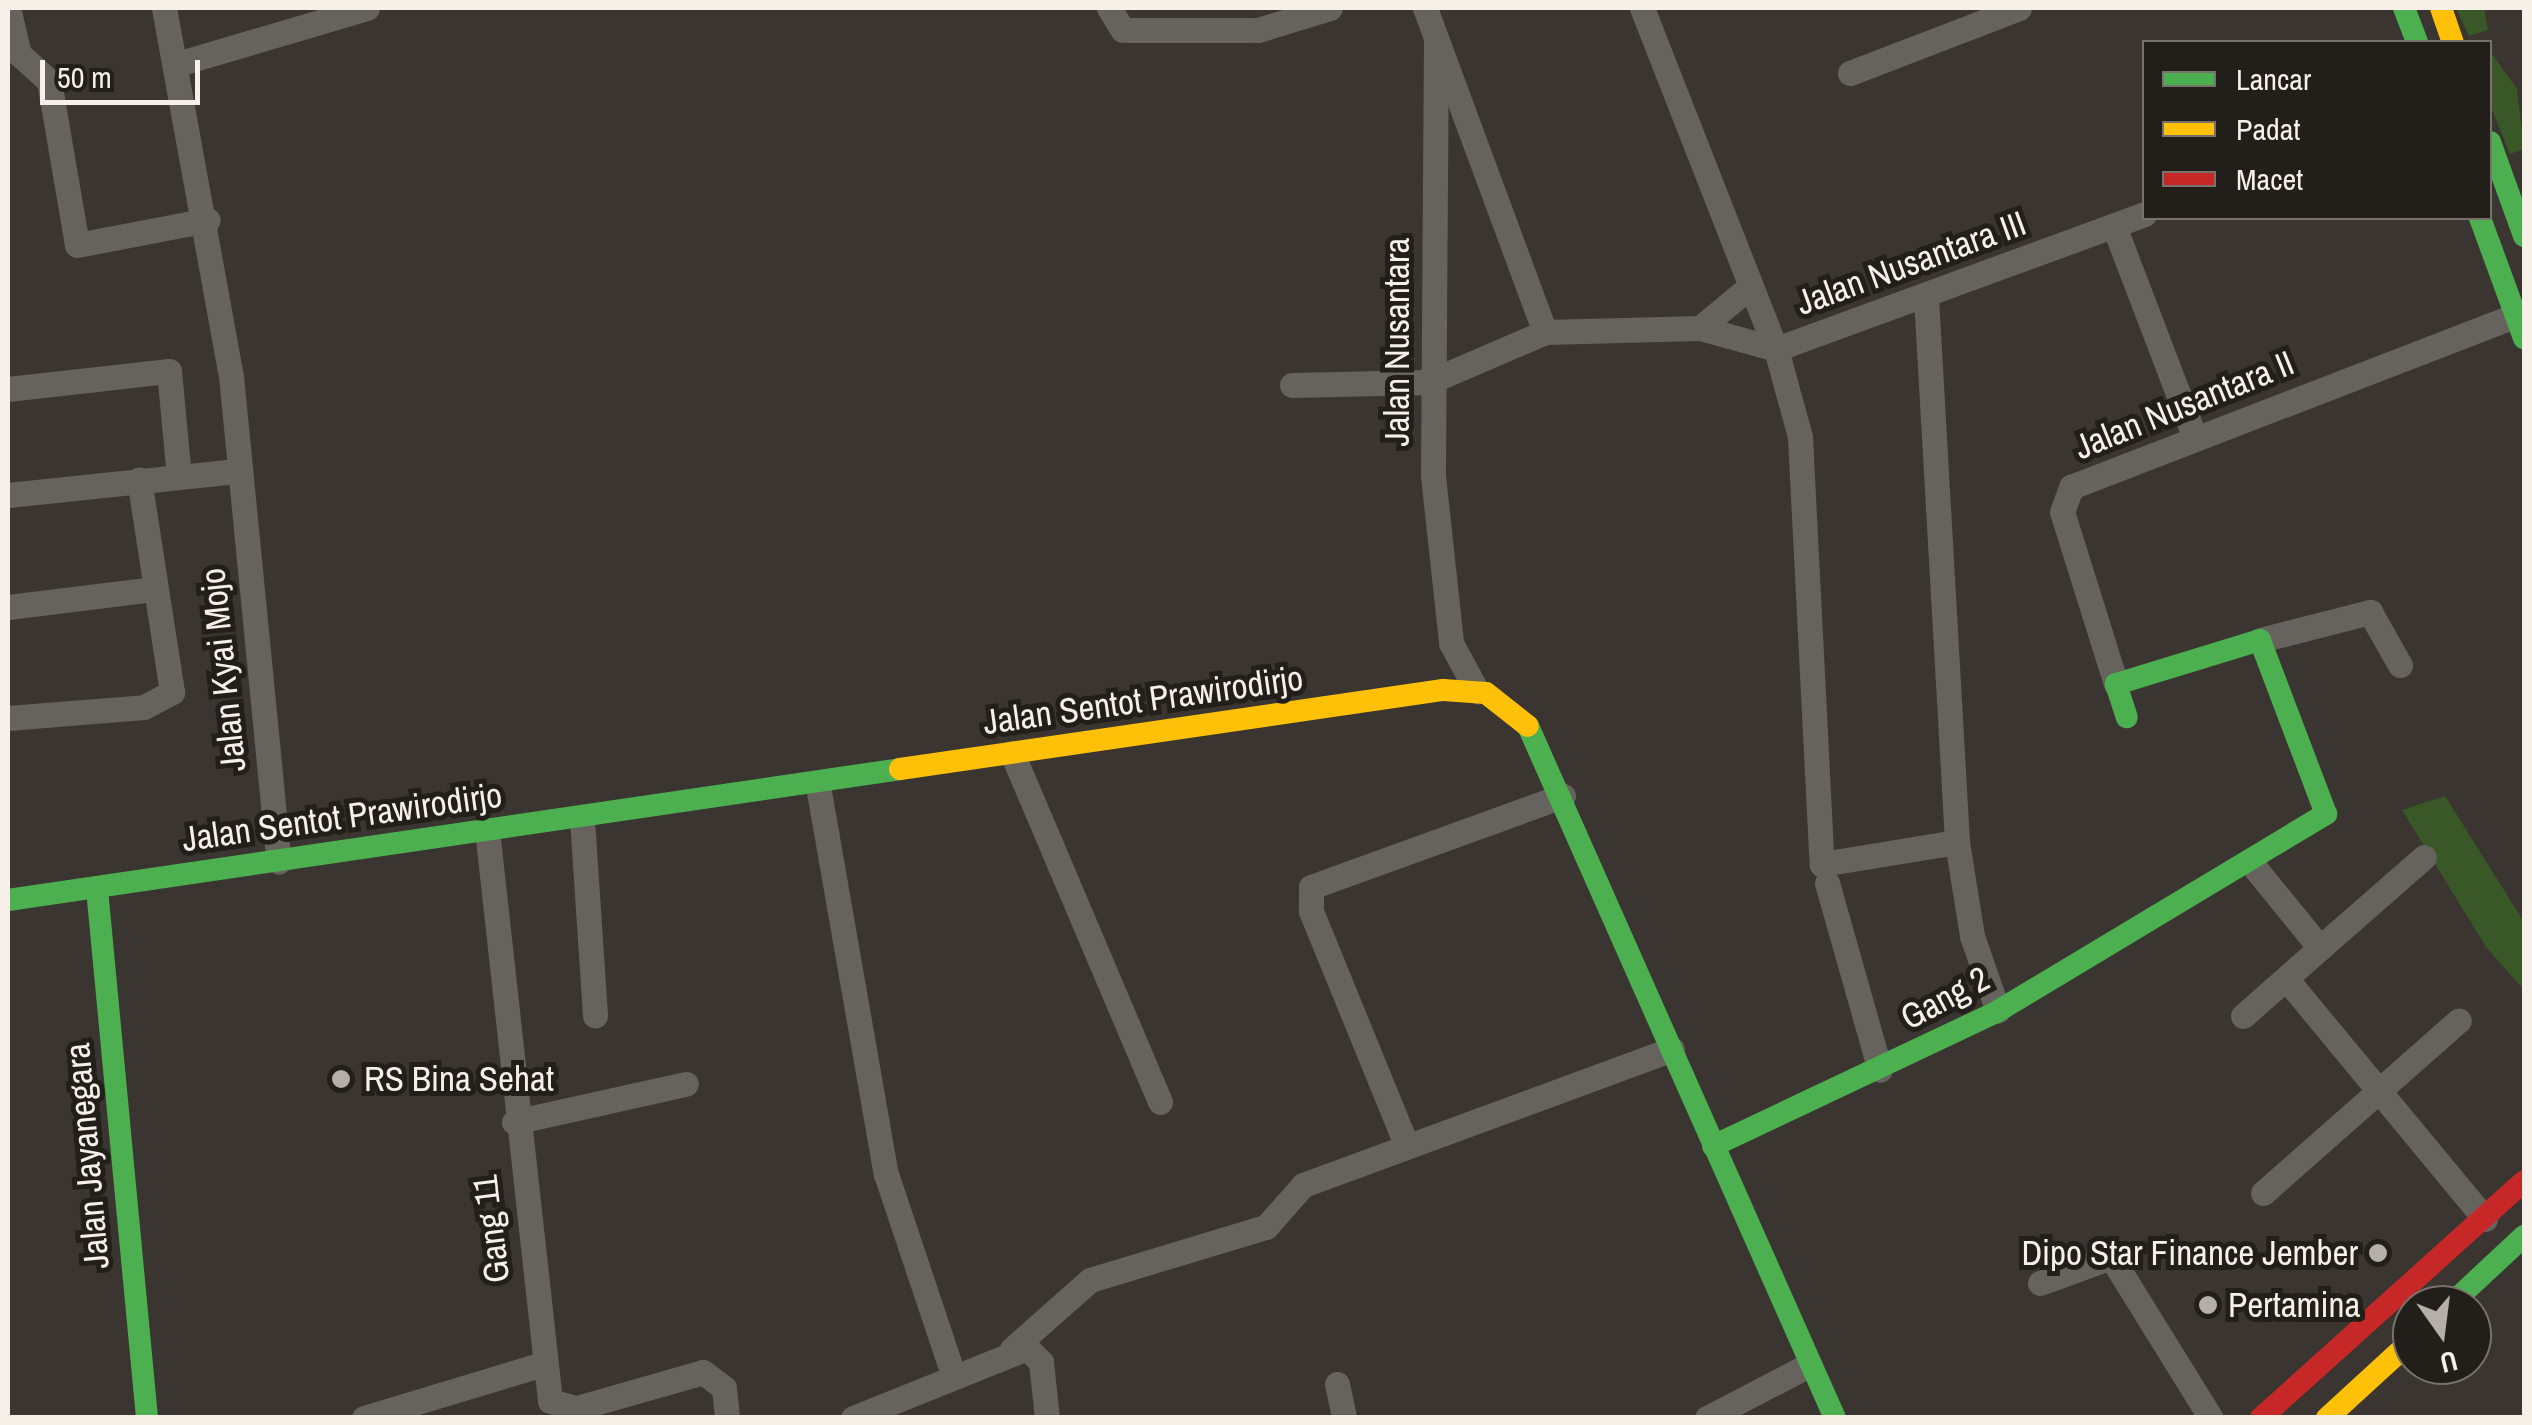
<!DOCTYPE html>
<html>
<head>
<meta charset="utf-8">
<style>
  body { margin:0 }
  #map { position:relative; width:2532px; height:1425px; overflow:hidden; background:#3a3530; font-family:"Archivo Narrow",sans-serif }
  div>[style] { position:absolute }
  .green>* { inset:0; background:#3a5728 }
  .street>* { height:25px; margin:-12.5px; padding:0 12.5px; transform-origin:12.5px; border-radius:12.5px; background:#66625e }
  .fast>* { height:22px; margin:-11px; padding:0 11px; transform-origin:11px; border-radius:11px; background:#4caf50 }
  .slow>* { height:22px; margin:-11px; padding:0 11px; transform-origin:11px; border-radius:11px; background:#ffc107 }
  .jam>* { height:22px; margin:-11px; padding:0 11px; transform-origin:11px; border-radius:11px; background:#c62828 }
  .dots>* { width:28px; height:28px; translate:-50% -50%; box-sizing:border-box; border:5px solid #221e19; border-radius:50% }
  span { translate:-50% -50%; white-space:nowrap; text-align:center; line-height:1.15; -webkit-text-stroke:10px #221e19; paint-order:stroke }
  .street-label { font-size:35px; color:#f6f0e9 }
  .poi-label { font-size:35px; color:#f6f0e9 }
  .left { translate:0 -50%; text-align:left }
  .right { translate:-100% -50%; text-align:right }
  .frame { position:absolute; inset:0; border:10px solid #f6f0e9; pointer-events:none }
  .legend { position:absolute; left:2142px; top:40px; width:350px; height:180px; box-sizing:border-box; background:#221e19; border:2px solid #77726c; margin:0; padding:12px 18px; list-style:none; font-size:30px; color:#f6f0e9 }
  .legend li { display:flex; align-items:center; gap:20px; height:50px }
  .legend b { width:50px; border:2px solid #77726c }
  .north { position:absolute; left:2392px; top:1285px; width:100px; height:100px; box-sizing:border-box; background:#221e19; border:2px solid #77726c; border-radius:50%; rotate:166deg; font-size:28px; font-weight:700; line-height:40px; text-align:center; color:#f6f0e9 }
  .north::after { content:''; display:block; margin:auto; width:35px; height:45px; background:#b4afa8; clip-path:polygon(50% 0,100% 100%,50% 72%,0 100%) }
  .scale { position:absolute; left:40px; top:60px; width:160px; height:45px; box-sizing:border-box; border:5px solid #f6f0e9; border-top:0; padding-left:12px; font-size:30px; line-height:35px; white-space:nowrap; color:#f6f0e9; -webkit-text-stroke:8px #221e19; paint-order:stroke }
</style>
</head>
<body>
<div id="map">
  <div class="green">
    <div style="clip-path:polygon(2456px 8px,2484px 8px,2488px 30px,2469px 36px)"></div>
    <div style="clip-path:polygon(2490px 51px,2517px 89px,2524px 149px,2510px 154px,2490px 105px)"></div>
    <div style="clip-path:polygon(2445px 796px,2524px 922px,2524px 990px,2486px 947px,2402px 810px)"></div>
  </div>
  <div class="street">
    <div style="left:8px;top:8px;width:47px;rotate:76.6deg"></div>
    <div style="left:19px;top:54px;width:40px;rotate:42deg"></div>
    <div style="left:49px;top:81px;width:166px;rotate:80.3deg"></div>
    <div style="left:77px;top:245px;width:133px;rotate:-10.8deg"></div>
    <div style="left:164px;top:8px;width:374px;rotate:79.7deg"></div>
    <div style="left:231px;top:376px;width:488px;rotate:84.4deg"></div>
    <div style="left:1109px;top:8px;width:26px;rotate:58deg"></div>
    <div style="left:1123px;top:30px;width:135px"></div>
    <div style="left:1258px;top:30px;width:75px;rotate:-17deg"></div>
    <div style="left:1425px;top:8px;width:346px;rotate:69.7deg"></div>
    <div style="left:1642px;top:8px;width:359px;rotate:68.6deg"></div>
    <div style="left:1436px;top:41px;width:435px;rotate:90.4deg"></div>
    <div style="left:1433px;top:476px;width:168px;rotate:83.8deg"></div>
    <div style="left:1451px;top:643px;width:55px;rotate:61.6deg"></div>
    <div style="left:177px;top:64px;width:198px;rotate:-16.4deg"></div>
    <div style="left:1850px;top:73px;width:181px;rotate:-21deg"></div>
    <div style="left:2114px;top:226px;width:224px;rotate:69.1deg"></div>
    <div style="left:1926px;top:297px;width:546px;rotate:86.74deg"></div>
    <div style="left:1957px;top:842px;width:95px;rotate:80.9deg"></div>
    <div style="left:1972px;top:936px;width:79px;rotate:70.9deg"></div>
    <div style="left:1700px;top:328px;width:62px;rotate:-39.8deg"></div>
    <div style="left:1776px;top:349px;width:91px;rotate:74.7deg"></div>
    <div style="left:1800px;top:437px;width:428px;rotate:87.1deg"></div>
    <div style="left:1822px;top:864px;width:137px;rotate:-9.3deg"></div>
    <div style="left:1292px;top:385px;width:137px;rotate:-1.3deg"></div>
    <div style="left:1429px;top:382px;width:126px;rotate:-23.3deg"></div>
    <div style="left:1545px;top:332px;width:155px;rotate:-1.5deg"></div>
    <div style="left:1700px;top:328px;width:79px;rotate:15.4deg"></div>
    <div style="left:1776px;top:349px;width:392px;rotate:-20.1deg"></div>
    <div style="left:8px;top:389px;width:162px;rotate:-6.4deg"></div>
    <div style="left:169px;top:371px;width:106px;rotate:84.6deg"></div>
    <div style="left:8px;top:495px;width:230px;rotate:-6deg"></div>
    <div style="left:8px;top:607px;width:148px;rotate:-7deg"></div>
    <div style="left:2260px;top:640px;width:114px;rotate:-14.3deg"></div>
    <div style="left:2370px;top:612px;width:61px;rotate:60.5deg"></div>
    <div style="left:2116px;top:684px;width:180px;rotate:-107.4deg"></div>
    <div style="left:2062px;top:512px;width:27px;rotate:-70deg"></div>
    <div style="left:2071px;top:487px;width:477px;rotate:-21.1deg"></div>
    <div style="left:8px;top:718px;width:136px;rotate:-4.6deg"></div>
    <div style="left:144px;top:707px;width:32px;rotate:-28deg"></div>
    <div style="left:172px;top:692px;width:215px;rotate:-98.8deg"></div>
    <div style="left:1012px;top:753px;width:379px;rotate:67deg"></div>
    <div style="left:818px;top:786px;width:394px;rotate:80.1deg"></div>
    <div style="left:886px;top:1174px;width:208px;rotate:71.5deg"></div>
    <div style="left:582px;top:819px;width:197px;rotate:86.2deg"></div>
    <div style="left:487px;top:830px;width:574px;rotate:83.7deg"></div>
    <div style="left:550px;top:1401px;width:28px;rotate:15deg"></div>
    <div style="left:577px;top:1408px;width:131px;rotate:-15.9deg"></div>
    <div style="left:703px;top:1372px;width:26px;rotate:37deg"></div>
    <div style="left:724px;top:1388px;width:30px;rotate:84deg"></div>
    <div style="left:1827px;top:883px;width:194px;rotate:74.2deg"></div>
    <div style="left:2320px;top:948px;width:138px;rotate:-41.2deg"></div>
    <div style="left:2288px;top:981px;width:309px;rotate:50.4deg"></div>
    <div style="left:2243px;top:1016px;width:103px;rotate:-41.4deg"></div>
    <div style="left:2320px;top:948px;width:109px;rotate:-129.1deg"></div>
    <div style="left:514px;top:1122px;width:176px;rotate:-12.5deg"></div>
    <div style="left:1406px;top:1144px;width:252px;rotate:-112.2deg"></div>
    <div style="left:1311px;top:911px;width:24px;rotate:-90deg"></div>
    <div style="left:1311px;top:887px;width:268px;rotate:-19.9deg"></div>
    <div style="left:2263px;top:1193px;width:261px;rotate:-41.4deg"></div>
    <div style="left:2040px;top:1283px;width:76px;rotate:-20.1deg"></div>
    <div style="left:2111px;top:1257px;width:190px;rotate:58.2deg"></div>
    <div style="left:1012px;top:1349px;width:104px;rotate:-41.5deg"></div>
    <div style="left:1090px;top:1280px;width:184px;rotate:-16.8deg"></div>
    <div style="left:1266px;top:1227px;width:56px;rotate:-48.6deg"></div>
    <div style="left:1303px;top:1185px;width:393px;rotate:-20.2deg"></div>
    <div style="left:1337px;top:1384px;width:35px;rotate:78deg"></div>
    <div style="left:364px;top:1418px;width:187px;rotate:-16.8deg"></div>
    <div style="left:853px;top:1418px;width:188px;rotate:-21.9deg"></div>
    <div style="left:1027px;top:1348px;width:20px;rotate:45deg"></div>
    <div style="left:1041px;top:1362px;width:56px;rotate:83.9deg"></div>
    <div style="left:1707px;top:1418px;width:115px;rotate:-27.5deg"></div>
  </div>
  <div class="fast">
    <div style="left:2404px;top:8px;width:36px;rotate:69deg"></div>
    <div style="left:2490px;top:142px;width:100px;rotate:70.1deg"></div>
    <div style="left:2480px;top:218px;width:128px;rotate:69.9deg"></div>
    <div style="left:1528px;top:726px;width:757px;rotate:66.08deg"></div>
    <div style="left:97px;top:889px;width:531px;rotate:84.6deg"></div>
    <div style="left:8px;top:900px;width:902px;rotate:-8.35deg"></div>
    <div style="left:1713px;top:1146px;width:315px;rotate:-25.3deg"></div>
    <div style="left:1998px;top:1011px;width:383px;rotate:-31deg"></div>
    <div style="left:2326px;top:814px;width:186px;rotate:-110.8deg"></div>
    <div style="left:2260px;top:640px;width:151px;rotate:163deg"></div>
    <div style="left:2116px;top:684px;width:35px;rotate:72deg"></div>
    <div style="left:2450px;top:1305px;width:101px;rotate:-43deg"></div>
  </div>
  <div class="slow">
    <div style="left:2441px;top:8px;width:36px;rotate:71deg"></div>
    <div style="left:900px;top:769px;width:549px;rotate:-8.28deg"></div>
    <div style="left:1443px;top:690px;width:43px;rotate:4deg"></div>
    <div style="left:1486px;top:693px;width:53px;rotate:38.2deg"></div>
    <div style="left:2327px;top:1418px;width:115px;rotate:-42.5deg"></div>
  </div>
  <div class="jam">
    <div style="left:2261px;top:1418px;width:354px;rotate:-42deg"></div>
  </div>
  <div class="dots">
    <div style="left:341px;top:1079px;background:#b4afa8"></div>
    <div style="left:2378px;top:1253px;background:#b4afa8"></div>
    <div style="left:2208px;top:1305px;background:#b4afa8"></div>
  </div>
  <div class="street-label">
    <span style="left:1911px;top:263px;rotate:-20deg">Jalan Nusantara III</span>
    <span style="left:1397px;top:342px;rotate:-90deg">Jalan Nusantara</span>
    <span style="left:2184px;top:405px;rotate:-22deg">Jalan Nusantara II</span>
    <span style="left:223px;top:670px;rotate:-96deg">Jalan Kyai Mojo</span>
    <span style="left:1143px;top:700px;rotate:-8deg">Jalan Sentot Prawirodirjo</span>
    <span style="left:342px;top:817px;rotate:-8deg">Jalan Sentot Prawirodirjo</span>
    <span style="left:1945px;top:998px;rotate:-28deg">Gang 2</span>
    <span style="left:87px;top:1156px;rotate:-95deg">Jalan Jayanegara</span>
    <span style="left:491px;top:1229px;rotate:-97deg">Gang 11</span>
  </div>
  <div class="poi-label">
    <span class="left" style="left:364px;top:1079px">RS Bina Sehat</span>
    <span class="right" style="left:2358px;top:1253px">Dipo Star Finance Jember</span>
    <span class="left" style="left:2228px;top:1305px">Pertamina</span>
  </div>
  <div class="frame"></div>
  <ul class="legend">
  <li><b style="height:12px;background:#4caf50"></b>Lancar</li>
  <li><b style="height:12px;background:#ffc107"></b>Padat</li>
  <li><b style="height:12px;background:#c62828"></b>Macet</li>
  </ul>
  <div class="north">U</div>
  <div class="scale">50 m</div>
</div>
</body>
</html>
